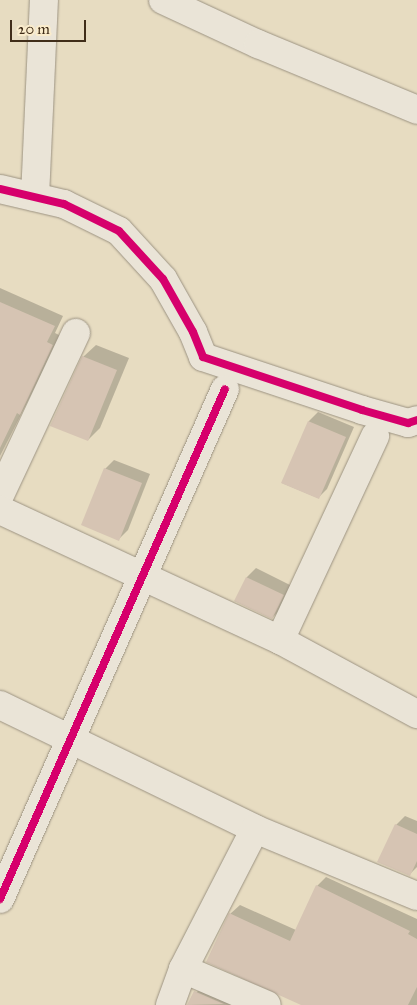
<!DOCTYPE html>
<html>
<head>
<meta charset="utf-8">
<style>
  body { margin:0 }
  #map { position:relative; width:417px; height:1005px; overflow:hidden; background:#e7dcc1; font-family:"IM FELL Great Primer",serif }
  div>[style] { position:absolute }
  .shadow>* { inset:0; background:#0003 }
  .building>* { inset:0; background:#d6c4b3 }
  .roads { filter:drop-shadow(0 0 1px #9c9382) drop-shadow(0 0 1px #9c9382) }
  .minor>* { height:28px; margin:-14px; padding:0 14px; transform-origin:14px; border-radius:14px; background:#eae4d7 }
  .cycleway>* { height:8px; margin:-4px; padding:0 4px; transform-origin:4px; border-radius:4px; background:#d6006c }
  span { translate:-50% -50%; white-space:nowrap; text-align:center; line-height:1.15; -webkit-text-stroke:4px #faeccc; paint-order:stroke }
  .scale { position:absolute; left:10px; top:20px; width:76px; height:22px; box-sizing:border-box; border:2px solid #402d19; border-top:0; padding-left:6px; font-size:15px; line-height:18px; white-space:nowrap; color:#402d19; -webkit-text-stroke:4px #faeccc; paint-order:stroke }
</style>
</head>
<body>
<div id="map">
  <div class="shadow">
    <div style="clip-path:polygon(0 288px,63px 316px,55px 333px,61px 336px,0 456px)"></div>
    <div style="clip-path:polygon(96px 345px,129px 358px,100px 428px,88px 440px,83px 357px)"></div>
    <div style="clip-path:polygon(318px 412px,354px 427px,327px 489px,318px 498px,282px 483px,309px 421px)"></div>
    <div style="clip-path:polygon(114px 460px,150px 474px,128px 530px,119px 539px,105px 469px)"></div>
    <div style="clip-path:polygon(256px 568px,292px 586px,281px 609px,272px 618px,235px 601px,247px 577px)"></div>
    <div style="clip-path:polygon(405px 816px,417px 821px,417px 867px,409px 875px,396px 825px)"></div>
    <div style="clip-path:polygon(326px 877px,417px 919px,417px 1005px,304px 1005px,208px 961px,230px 914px,240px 905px,296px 930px,317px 886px)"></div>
    <div style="clip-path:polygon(204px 982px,232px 1003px,231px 1005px,188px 1005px)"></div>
  </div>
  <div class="building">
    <div style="clip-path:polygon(0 302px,55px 326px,47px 342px,53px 345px,20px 415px,17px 413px,0 448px)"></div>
    <div style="clip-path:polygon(82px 356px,117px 370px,88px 441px,50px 426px)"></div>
    <div style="clip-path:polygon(308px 421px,346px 437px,319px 499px,281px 483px)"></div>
    <div style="clip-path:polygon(104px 468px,142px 483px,119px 541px,81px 525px)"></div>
    <div style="clip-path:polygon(246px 577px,284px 595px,272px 619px,234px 601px)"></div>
    <div style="clip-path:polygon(395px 824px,417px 834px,417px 861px,410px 876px,377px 862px)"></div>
    <div style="clip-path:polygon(316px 885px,410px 931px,408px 934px,417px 939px,417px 987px,408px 1005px,301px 1005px,206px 962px,229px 913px,290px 941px)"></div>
    <div style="clip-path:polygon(194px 991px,224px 1004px,187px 1005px)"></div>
  </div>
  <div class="roads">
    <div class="minor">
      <div style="left:163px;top:0;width:105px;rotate:24.9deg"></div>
      <div style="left:258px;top:44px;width:172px;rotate:22.5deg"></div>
      <div style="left:0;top:189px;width:66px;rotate:13.2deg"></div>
      <div style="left:64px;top:204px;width:61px;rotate:26.1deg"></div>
      <div style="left:119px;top:231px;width:65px;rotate:47.5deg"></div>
      <div style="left:163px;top:279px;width:61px;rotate:60.5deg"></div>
      <div style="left:193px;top:332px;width:27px;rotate:68deg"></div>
      <div style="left:203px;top:357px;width:168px;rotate:18.4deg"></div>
      <div style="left:362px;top:410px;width:48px;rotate:15.8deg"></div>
      <div style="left:408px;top:423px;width:9px;rotate:-18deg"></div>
      <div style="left:35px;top:197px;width:197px;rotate:-87.4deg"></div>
      <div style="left:0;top:495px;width:179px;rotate:-64.9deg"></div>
      <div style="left:0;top:510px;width:309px;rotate:24.9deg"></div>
      <div style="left:280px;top:640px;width:156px;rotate:28.4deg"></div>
      <div style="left:280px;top:640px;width:225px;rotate:-65deg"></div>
      <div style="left:0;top:705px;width:284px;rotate:25.9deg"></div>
      <div style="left:255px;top:829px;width:175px;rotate:22.5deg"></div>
      <div style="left:0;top:899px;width:557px;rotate:-66.19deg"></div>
      <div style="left:183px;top:969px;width:91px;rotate:23.2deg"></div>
      <div style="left:170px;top:1005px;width:38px;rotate:-70deg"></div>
      <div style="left:183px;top:969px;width:157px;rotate:-62.8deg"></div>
    </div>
  </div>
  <div class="cycleway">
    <div style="left:0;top:189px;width:66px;rotate:13.2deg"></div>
    <div style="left:64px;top:204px;width:61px;rotate:26.1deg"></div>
    <div style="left:119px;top:231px;width:65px;rotate:47.5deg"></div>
    <div style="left:163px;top:279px;width:61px;rotate:60.5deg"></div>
    <div style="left:193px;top:332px;width:27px;rotate:68deg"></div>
    <div style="left:203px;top:357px;width:168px;rotate:18.4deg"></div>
    <div style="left:362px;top:410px;width:48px;rotate:15.8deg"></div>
    <div style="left:408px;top:423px;width:9px;rotate:-18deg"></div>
    <div style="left:0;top:899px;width:557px;rotate:-66.19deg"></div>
  </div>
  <div class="scale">20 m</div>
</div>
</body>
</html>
